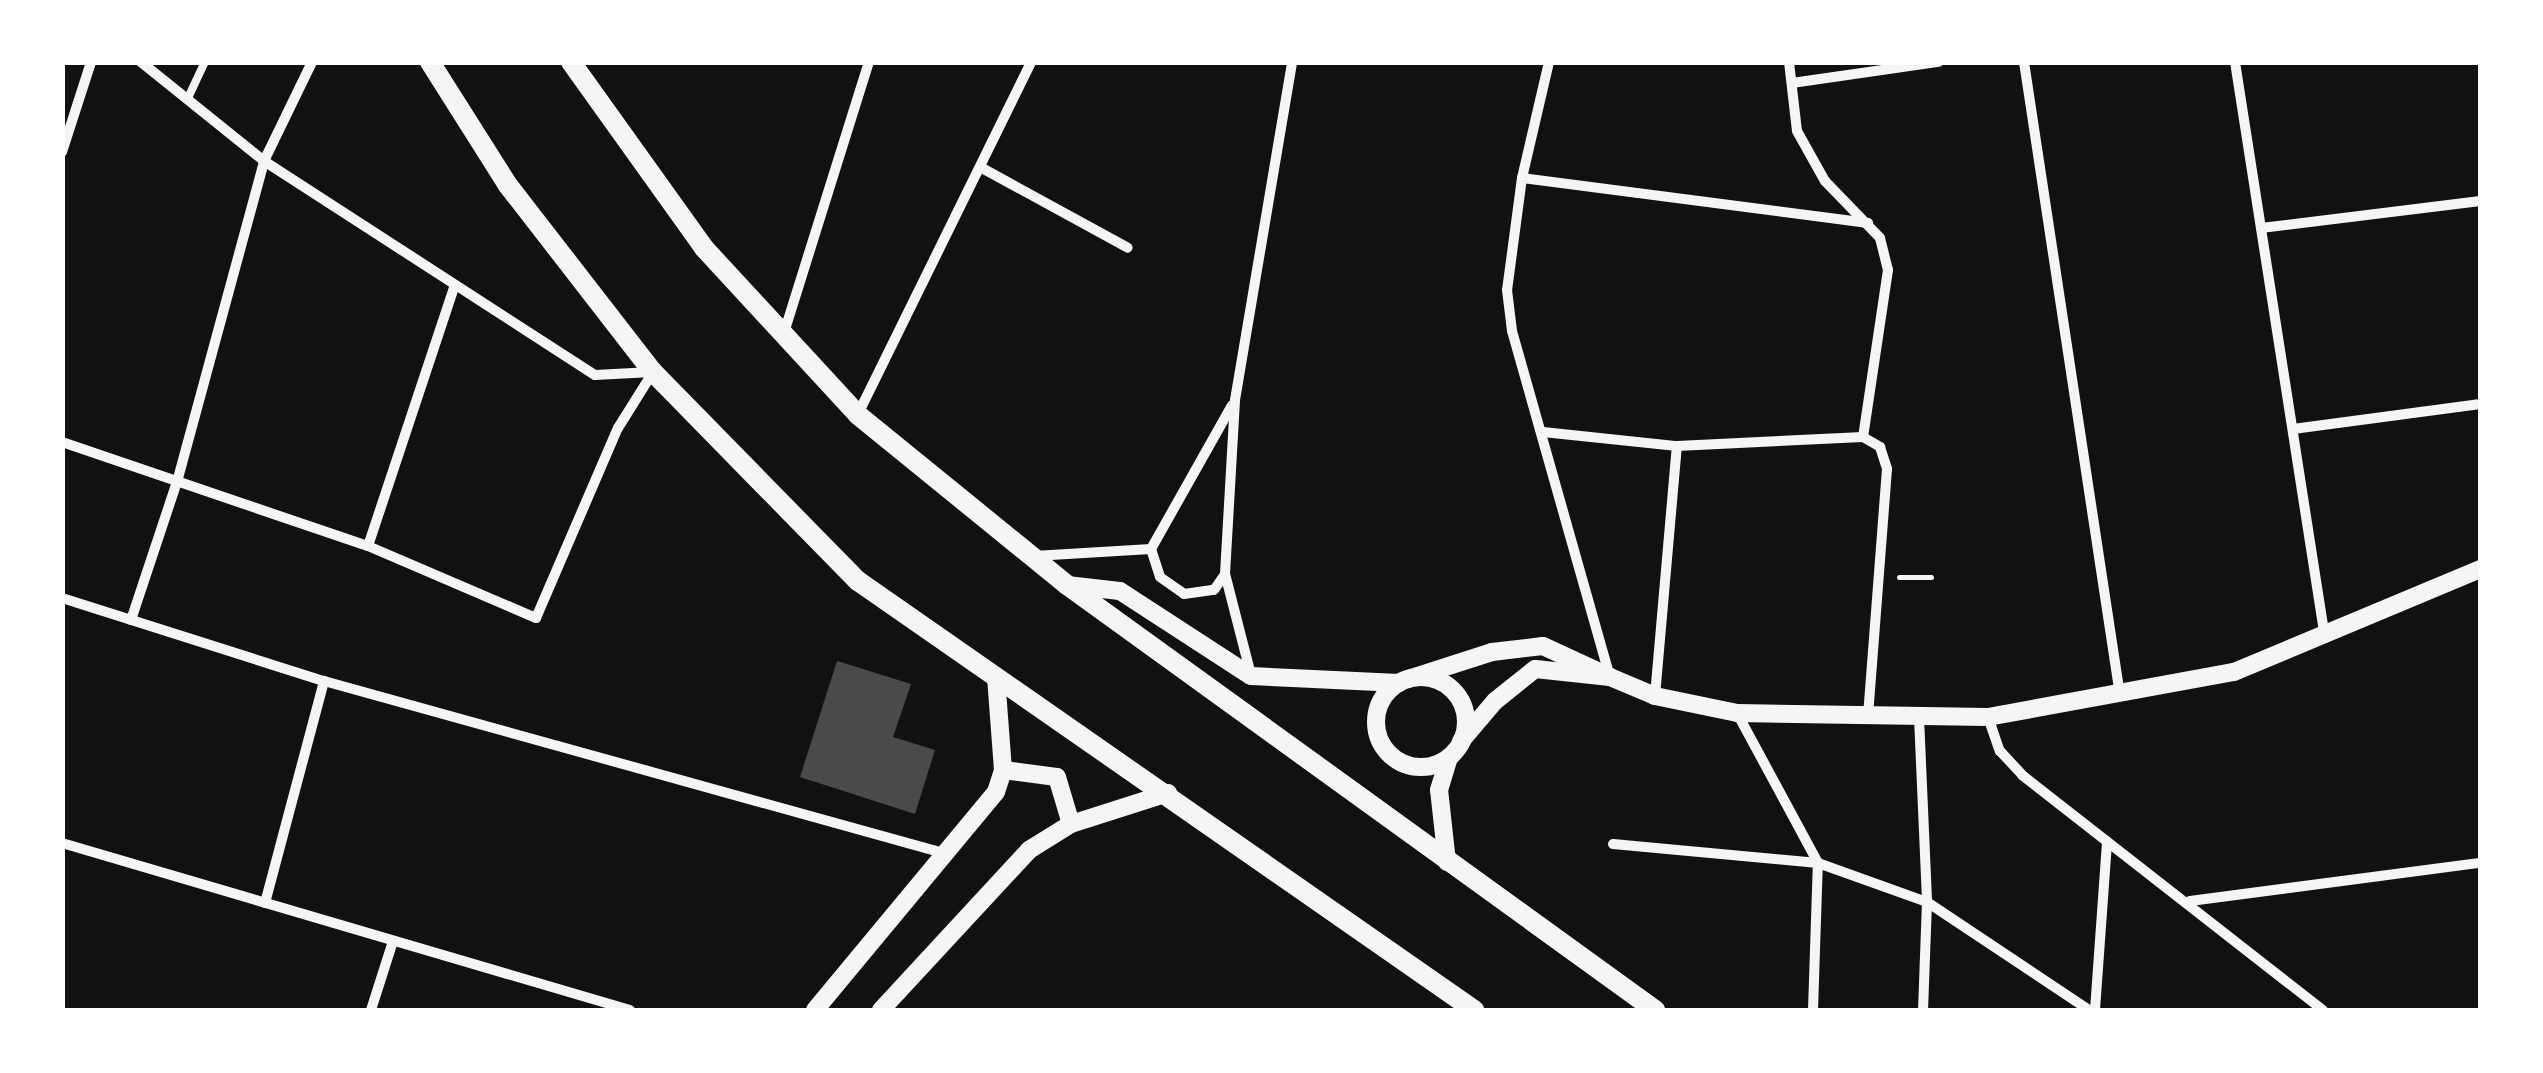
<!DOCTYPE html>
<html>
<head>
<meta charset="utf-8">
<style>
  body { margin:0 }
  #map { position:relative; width:2543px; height:1073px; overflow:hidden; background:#111; font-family:"Source Sans 3",sans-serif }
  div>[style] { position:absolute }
  .building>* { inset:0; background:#4a4a4a }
  .path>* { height:5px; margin:-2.5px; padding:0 2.5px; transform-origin:2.5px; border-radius:2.5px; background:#f5f5f5 }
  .service>* { height:8px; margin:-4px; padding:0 4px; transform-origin:4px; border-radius:4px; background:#f5f5f5 }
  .minor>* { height:10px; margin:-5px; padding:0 5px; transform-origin:5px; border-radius:5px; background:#f5f5f5 }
  .tertiary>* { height:18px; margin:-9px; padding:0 9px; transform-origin:9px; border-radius:9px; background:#f5f5f5 }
  .tertiary>.ring { margin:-9px; padding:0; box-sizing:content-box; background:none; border:18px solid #f5f5f5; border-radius:50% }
  .secondary>* { height:20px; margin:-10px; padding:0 10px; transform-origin:10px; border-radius:10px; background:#f5f5f5 }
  span { translate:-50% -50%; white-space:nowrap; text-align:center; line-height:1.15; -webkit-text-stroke:10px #fff; paint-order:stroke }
  .frame { position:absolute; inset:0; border:65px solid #fff; pointer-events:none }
</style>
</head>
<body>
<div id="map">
  <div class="building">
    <div style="clip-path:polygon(837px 661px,911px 684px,893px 737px,935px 750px,915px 814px,800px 777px)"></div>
  </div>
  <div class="path">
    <div style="left:1899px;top:577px;width:32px"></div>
  </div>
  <div class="service">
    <div style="left:188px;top:98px;width:40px;rotate:-65deg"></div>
  </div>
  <div class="minor">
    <div style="left:141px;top:62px;width:158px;rotate:38.8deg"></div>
    <div style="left:264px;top:161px;width:394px;rotate:32.9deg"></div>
    <div style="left:595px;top:375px;width:57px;rotate:-3deg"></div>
    <div style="left:1549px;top:62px;width:119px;rotate:103.1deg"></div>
    <div style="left:1522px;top:178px;width:113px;rotate:97.6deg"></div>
    <div style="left:1507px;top:290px;width:41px;rotate:83deg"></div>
    <div style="left:1512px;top:331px;width:360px;rotate:74.2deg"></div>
    <div style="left:1789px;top:62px;width:69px;rotate:83.4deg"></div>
    <div style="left:1797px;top:131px;width:57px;rotate:60.8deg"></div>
    <div style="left:1825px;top:181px;width:79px;rotate:46deg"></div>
    <div style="left:1880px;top:238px;width:33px;rotate:76deg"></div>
    <div style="left:1888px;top:270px;width:169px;rotate:98.5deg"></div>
    <div style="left:1863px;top:437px;width:20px;rotate:30deg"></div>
    <div style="left:1880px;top:447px;width:23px;rotate:72deg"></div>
    <div style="left:1887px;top:469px;width:249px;rotate:94.4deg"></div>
    <div style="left:2024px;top:62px;width:640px;rotate:81.38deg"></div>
    <div style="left:2235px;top:62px;width:583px;rotate:81.12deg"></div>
    <div style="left:1792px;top:83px;width:148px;rotate:-8.2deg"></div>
    <div style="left:62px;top:152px;width:95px;rotate:-72.1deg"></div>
    <div style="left:982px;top:168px;width:166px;rotate:28.7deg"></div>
    <div style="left:1522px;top:178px;width:349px;rotate:7.4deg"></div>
    <div style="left:2261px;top:228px;width:221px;rotate:-7deg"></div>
    <div style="left:783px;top:336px;width:287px;rotate:-72.6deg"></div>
    <div style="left:858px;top:414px;width:392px;rotate:-63.8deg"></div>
    <div style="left:2293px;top:429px;width:189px;rotate:-7.6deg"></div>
    <div style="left:1543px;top:432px;width:135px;rotate:6deg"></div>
    <div style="left:1677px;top:446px;width:186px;rotate:-2.8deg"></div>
    <div style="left:62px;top:442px;width:323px;rotate:18.8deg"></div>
    <div style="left:368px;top:546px;width:183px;rotate:23.2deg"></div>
    <div style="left:536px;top:618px;width:207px;rotate:-66.7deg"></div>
    <div style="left:618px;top:428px;width:66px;rotate:-58deg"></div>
    <div style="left:368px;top:546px;width:273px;rotate:-71.6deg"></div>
    <div style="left:1151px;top:549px;width:29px;rotate:72deg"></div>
    <div style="left:1160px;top:577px;width:29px;rotate:35deg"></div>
    <div style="left:1184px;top:594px;width:30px;rotate:-8deg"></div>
    <div style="left:1214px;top:590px;width:19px;rotate:-55deg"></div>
    <div style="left:1034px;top:556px;width:117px;rotate:-3.4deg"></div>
    <div style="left:1151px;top:549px;width:165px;rotate:-60.6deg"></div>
    <div style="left:62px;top:598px;width:275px;rotate:17.6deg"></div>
    <div style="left:324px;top:681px;width:647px;rotate:15.52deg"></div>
    <div style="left:131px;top:620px;width:145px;rotate:-71.6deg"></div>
    <div style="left:177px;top:482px;width:333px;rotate:-74.8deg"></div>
    <div style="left:264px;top:161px;width:110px;rotate:-64.1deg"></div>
    <div style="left:1251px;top:675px;width:104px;rotate:-104.4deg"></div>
    <div style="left:1225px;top:574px;width:174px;rotate:-86.7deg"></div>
    <div style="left:1235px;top:400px;width:343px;rotate:-80.4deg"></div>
    <div style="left:1655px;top:696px;width:251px;rotate:-85deg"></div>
    <div style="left:1737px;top:713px;width:170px;rotate:61.6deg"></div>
    <div style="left:1919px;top:717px;width:185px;rotate:87.5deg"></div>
    <div style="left:1927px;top:902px;width:108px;rotate:92.1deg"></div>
    <div style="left:1988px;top:717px;width:36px;rotate:71deg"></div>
    <div style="left:2000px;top:751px;width:33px;rotate:47deg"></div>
    <div style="left:2022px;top:775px;width:382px;rotate:38deg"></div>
    <div style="left:62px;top:843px;width:592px;rotate:16.38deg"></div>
    <div style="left:1613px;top:844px;width:206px;rotate:5.3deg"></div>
    <div style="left:1818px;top:863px;width:116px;rotate:19.7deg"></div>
    <div style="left:1927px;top:902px;width:195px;rotate:33.7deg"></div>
    <div style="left:2190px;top:901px;width:292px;rotate:-7.5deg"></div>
    <div style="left:265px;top:903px;width:230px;rotate:-75.1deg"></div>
    <div style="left:371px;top:1010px;width:72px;rotate:-72.3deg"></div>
    <div style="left:1813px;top:1010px;width:147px;rotate:-88.1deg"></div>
    <div style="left:2095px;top:1010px;width:169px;rotate:-85.9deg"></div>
  </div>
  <div class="tertiary">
    <div style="left:1067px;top:585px;width:53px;rotate:6.5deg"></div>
    <div style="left:1120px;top:591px;width:156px;rotate:33deg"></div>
    <div style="left:1251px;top:676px;width:148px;rotate:2.7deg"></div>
    <div style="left:1610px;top:677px;width:49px;rotate:22.9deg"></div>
    <div style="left:1655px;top:696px;width:84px;rotate:11.7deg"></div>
    <div style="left:1737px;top:713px;width:251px;rotate:0.9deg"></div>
    <div style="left:1988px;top:717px;width:250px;rotate:-10.4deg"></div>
    <div style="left:2234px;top:672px;width:267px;rotate:-22.7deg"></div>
    <div class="ring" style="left:1376px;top:677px;width:72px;height:72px"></div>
    <div style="left:1408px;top:679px;width:88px;rotate:-17.8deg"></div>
    <div style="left:1492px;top:652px;width:51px;rotate:-6.7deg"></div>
    <div style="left:1543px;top:646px;width:74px;rotate:24.8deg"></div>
    <div style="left:1610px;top:677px;width:75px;rotate:-173.9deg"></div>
    <div style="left:1535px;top:669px;width:51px;rotate:141.3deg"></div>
    <div style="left:1495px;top:701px;width:52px;rotate:130.4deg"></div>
    <div style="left:1003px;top:770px;width:54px;rotate:7.4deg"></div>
    <div style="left:1057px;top:777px;width:49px;rotate:73.4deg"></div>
    <div style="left:1447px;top:862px;width:72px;rotate:-96.3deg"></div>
    <div style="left:1439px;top:790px;width:34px;rotate:-73deg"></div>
    <div style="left:815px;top:1010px;width:283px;rotate:-50.3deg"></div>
    <div style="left:996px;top:792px;width:23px;rotate:-72deg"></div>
    <div style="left:1003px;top:770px;width:93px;rotate:-94.3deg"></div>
    <div style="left:881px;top:1010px;width:218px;rotate:-47.2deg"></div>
    <div style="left:1029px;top:850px;width:49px;rotate:-31.8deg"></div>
    <div style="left:1071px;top:824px;width:102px;rotate:-17.7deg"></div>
  </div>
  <div class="secondary">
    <div style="left:430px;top:62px;width:144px;rotate:57.7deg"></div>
    <div style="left:507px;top:184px;width:238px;rotate:52.2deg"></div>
    <div style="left:653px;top:372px;width:293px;rotate:45.6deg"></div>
    <div style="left:858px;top:581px;width:751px;rotate:34.85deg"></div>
    <div style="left:571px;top:62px;width:229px;rotate:54.4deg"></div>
    <div style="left:704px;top:248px;width:227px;rotate:47.3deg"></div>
    <div style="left:858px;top:415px;width:269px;rotate:39.1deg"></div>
    <div style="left:1067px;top:585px;width:726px;rotate:35.86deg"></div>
  </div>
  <div class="frame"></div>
</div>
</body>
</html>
